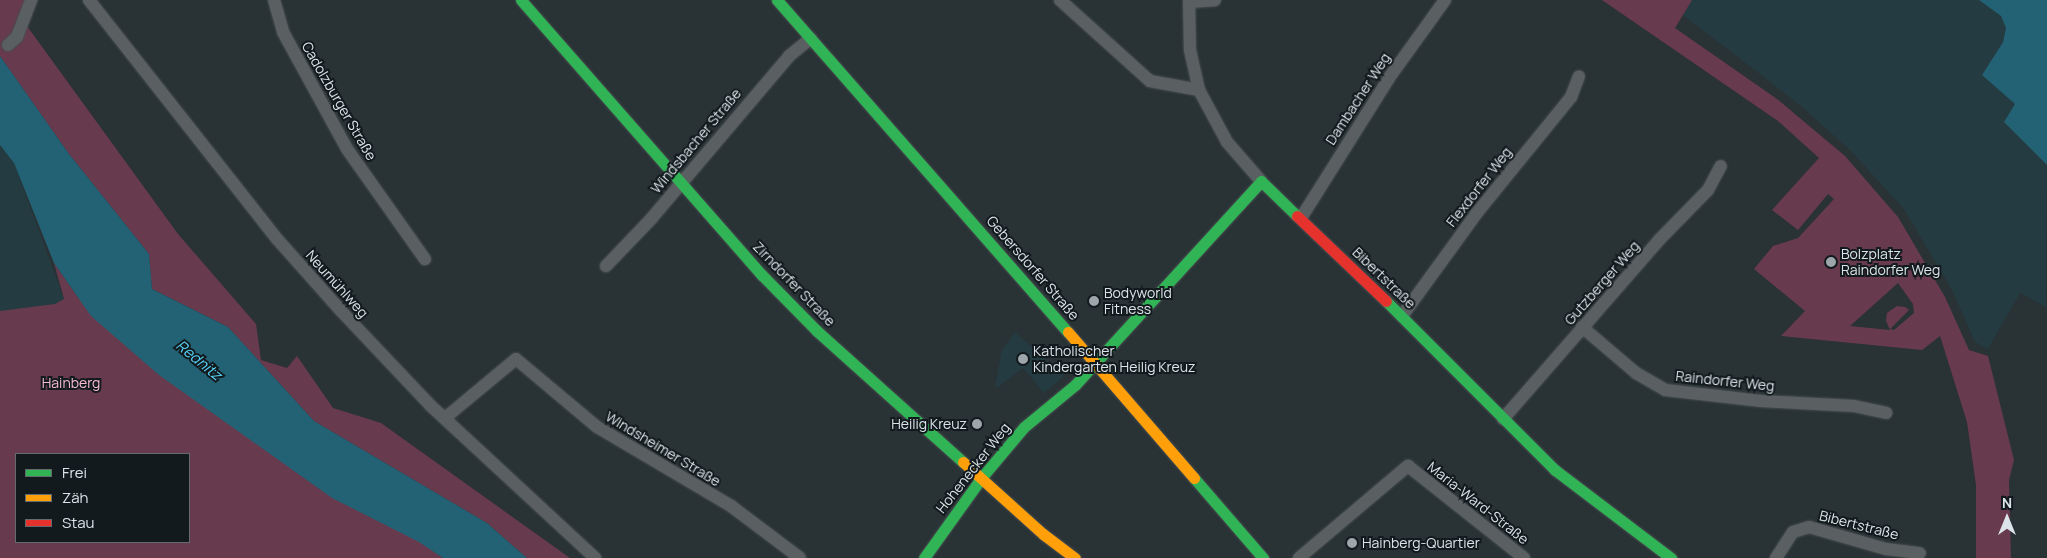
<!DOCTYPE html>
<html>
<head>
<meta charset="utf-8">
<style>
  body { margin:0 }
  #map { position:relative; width:2047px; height:558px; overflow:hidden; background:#293235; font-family:Manrope,sans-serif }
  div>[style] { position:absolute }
  .built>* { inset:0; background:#253b42 }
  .green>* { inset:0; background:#683a4d }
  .water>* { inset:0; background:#236275 }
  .roads { filter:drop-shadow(0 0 1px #474e51) drop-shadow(0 0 1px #474e51) }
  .street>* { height:12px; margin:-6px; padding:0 6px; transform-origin:6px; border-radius:6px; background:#5a6062 }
  .fast>* { height:11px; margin:-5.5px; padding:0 5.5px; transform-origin:5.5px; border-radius:5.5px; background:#30b455 }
  .slow>* { height:11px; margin:-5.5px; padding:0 5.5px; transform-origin:5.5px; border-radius:5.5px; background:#ff9f0a }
  .jam>* { height:11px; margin:-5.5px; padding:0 5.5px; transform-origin:5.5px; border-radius:5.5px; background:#e5322d }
  .dots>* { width:14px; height:14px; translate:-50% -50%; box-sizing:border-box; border:2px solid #131a1d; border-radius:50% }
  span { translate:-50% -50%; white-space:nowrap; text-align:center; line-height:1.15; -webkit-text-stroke:4px #131a1d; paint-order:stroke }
  .street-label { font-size:14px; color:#dbe5e9 }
  .poi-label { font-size:14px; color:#dbe5e9 }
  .left { translate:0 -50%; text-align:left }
  .right { translate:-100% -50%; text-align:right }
  .park-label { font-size:14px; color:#f6bbd1 }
  .water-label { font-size:15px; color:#55d5fb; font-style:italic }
  .legend { position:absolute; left:15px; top:453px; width:175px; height:90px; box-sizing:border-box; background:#131a1d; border:1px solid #636b6f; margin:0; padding:6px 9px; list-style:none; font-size:15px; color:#dbe5e9 }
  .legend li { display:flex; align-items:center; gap:10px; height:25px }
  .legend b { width:25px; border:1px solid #636b6f }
  .north { position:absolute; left:1982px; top:493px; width:50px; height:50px; -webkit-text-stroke:4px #131a1d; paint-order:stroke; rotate:0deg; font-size:14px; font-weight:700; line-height:20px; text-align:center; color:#dbe5e9 }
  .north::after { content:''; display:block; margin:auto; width:18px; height:22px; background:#dbe5e9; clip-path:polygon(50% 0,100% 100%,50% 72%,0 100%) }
</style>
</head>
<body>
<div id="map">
  <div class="built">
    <div style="clip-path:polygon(1692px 0,1979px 0,2001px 16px,2006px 28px,2003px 41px,1982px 75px,2015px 104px,2005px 122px,2047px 165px,2046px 307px,2020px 293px,1988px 349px,1975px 342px,1952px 290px,1904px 209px,1851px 151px,1800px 105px,1683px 15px)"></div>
    <div style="clip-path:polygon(0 145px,14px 163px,64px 299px,37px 314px,0 321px)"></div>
    <div style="clip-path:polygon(1015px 332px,1064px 376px,1044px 393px,1023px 368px,997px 388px,995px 386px,1002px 350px)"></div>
  </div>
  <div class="green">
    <div style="clip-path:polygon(0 0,26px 0,19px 15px,178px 234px,256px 324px,261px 360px,287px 368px,297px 356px,333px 408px,381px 423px,570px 558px,527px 558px,487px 523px,314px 421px,228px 327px,152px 289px,149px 254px,69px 154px,0 56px)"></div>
    <div style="clip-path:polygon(evenodd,1602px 0,1692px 0,1675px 28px,1777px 99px,1845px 156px,1898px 217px,1945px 297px,1969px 350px,1988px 356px,2014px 460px,2009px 480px,2011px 558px,1976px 558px,1976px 485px,1967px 422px,1940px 336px,1922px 350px,1781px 336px,1805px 311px,1754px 269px,1773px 246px,1798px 238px,1834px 199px,1828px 194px,1798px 230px,1772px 210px,1819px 158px,1778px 121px,1602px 0,1898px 283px,1913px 304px,1914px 313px,1894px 330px,1890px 329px,1909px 310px,1905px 307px,1897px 306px,1887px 313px,1886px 321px,1890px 330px,1850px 326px,1898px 283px)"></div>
    <div style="clip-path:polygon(evenodd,54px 263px,79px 299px,443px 558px,0 558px,0 311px,55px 304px,64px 299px,54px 263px,16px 454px,189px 454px,189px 542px,16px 542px,16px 454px)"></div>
  </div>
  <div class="water">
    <div style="clip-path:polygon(1979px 0,2047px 0,2047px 165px,2004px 122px,2015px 104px,1982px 75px,2003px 42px,2006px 28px,2001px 16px)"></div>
    <div style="clip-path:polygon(0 56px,69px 154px,149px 254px,152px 289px,228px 327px,314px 421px,487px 523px,527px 558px,443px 558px,419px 542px,332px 498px,159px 375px,91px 316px,54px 263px,14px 163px,0 145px)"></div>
  </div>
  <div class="roads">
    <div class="street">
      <div style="left:89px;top:0;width:305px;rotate:51.8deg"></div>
      <div style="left:278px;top:240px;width:96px;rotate:48.4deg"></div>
      <div style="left:342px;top:312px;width:129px;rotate:46.6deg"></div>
      <div style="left:431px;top:406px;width:224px;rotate:42.8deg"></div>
      <div style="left:274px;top:0;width:33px;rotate:74deg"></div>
      <div style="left:283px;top:32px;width:133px;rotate:61.3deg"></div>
      <div style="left:347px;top:149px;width:135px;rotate:54.7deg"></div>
      <div style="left:1060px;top:0;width:121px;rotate:42deg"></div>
      <div style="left:1150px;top:81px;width:50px;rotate:10.4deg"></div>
      <div style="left:1189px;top:0;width:50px;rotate:88.9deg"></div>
      <div style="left:1190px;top:50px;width:41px;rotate:77.3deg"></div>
      <div style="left:1199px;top:90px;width:59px;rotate:61.7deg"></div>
      <div style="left:1227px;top:142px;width:52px;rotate:48.9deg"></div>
      <div style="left:1189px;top:2px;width:26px;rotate:-4deg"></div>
      <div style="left:8px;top:45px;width:12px;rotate:-42deg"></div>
      <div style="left:17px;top:37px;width:40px;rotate:-69deg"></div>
      <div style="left:1301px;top:218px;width:165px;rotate:-57.8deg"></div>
      <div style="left:1389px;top:78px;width:96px;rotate:-54.3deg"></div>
      <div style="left:606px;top:266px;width:65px;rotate:-46.2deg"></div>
      <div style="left:651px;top:219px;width:214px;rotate:-49.7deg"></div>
      <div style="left:789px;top:56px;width:28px;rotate:-39deg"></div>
      <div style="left:1402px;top:316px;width:126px;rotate:-54deg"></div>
      <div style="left:1476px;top:214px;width:151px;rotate:-50.9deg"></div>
      <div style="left:1571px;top:97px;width:22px;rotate:-69deg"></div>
      <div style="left:1582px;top:327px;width:71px;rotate:40.4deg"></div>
      <div style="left:1636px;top:373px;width:34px;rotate:30deg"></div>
      <div style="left:1665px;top:390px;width:97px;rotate:6.5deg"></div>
      <div style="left:1761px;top:401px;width:93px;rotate:3.1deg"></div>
      <div style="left:1854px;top:406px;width:33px;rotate:12deg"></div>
      <div style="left:445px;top:418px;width:92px;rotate:-39.7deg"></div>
      <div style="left:516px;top:359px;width:106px;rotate:40deg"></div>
      <div style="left:597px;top:427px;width:156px;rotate:30.5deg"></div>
      <div style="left:731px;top:506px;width:86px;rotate:37deg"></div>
      <div style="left:1503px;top:419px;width:237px;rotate:-48.9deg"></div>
      <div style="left:1659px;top:240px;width:70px;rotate:-45.6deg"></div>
      <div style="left:1708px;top:190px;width:27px;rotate:-62deg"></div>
      <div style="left:1299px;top:558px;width:143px;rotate:-40.2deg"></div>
      <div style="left:1408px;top:466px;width:148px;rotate:38.4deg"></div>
      <div style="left:1776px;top:558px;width:31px;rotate:-57deg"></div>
      <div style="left:1793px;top:532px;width:17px;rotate:-17deg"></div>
      <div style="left:1809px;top:527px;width:80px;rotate:15.9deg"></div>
      <div style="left:1886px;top:549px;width:34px;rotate:7deg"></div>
    </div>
    <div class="fast">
      <div style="left:521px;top:0;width:366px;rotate:48.8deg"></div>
      <div style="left:762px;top:275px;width:78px;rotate:45.5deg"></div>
      <div style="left:817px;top:331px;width:196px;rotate:41.9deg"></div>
      <div style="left:777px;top:0;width:441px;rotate:48.8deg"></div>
      <div style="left:1386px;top:301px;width:239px;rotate:45deg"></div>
      <div style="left:1555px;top:470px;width:146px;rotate:37.2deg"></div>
      <div style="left:1194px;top:478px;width:106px;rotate:49.2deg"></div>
      <div style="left:924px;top:558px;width:100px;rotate:-54.4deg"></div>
      <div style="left:982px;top:477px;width:65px;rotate:-50deg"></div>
      <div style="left:1024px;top:427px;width:66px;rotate:-39.5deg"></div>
      <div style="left:1075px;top:385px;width:276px;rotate:-47.6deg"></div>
      <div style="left:1261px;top:181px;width:50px;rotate:44.2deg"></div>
    </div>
    <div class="slow">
      <div style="left:1068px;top:332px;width:193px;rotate:49.2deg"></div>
      <div style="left:963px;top:462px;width:108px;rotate:42deg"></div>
      <div style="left:1043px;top:534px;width:40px;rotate:37deg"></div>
    </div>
    <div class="jam">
      <div style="left:1297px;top:216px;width:123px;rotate:43.7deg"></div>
    </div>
  </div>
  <div class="dots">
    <div style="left:1831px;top:262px;background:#9da6aa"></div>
    <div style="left:1094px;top:301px;background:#9da6aa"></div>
    <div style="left:1023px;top:359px;background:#9da6aa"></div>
    <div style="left:977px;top:424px;background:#9da6aa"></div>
    <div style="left:1352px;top:543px;background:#9da6aa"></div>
  </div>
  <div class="street-label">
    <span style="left:1358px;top:99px;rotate:-57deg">Dambacher Weg</span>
    <span style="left:339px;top:101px;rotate:60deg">Cadolzburger Straße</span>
    <span style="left:696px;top:141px;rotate:-50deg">Windsbacher Straße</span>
    <span style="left:1479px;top:187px;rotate:-52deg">Flexdorfer Weg</span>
    <span style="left:1033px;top:268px;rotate:49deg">Gebersdorfer Straße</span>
    <span style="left:1384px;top:278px;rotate:44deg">Bibertstraße</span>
    <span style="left:1602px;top:283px;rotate:-49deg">Gutzberger Weg</span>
    <span style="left:337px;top:284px;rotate:48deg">Neumühlweg</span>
    <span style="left:794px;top:284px;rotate:46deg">Zirndorfer Straße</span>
    <span style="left:1725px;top:381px;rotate:6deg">Raindorfer Weg</span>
    <span style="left:663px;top:449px;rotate:31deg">Windsheimer Straße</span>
    <span style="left:973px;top:468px;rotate:-52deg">Hohenecker Weg</span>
    <span style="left:1478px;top:503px;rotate:38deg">Maria-Ward-Straße</span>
    <span style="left:1859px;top:525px;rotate:14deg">Bibertstraße</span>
  </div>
  <div class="poi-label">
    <span class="left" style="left:1841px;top:262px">Bolzplatz<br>Raindorfer Weg</span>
    <span class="left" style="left:1104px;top:301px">Bodyworld<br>Fitness</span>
    <span class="left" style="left:1033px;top:359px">Katholischer<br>Kindergarten Heilig Kreuz</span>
    <span class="right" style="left:967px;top:424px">Heilig Kreuz</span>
    <span class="left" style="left:1362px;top:543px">Hainberg-Quartier</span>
  </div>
  <div class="park-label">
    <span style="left:71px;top:383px">Hainberg</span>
  </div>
  <div class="water-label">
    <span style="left:199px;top:360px;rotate:39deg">Rednitz</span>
  </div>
  <ul class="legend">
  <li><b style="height:6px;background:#30b455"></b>Frei</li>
  <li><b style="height:6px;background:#ff9f0a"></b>Zäh</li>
  <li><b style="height:6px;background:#e5322d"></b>Stau</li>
  </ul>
  <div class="north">N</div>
</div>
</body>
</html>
